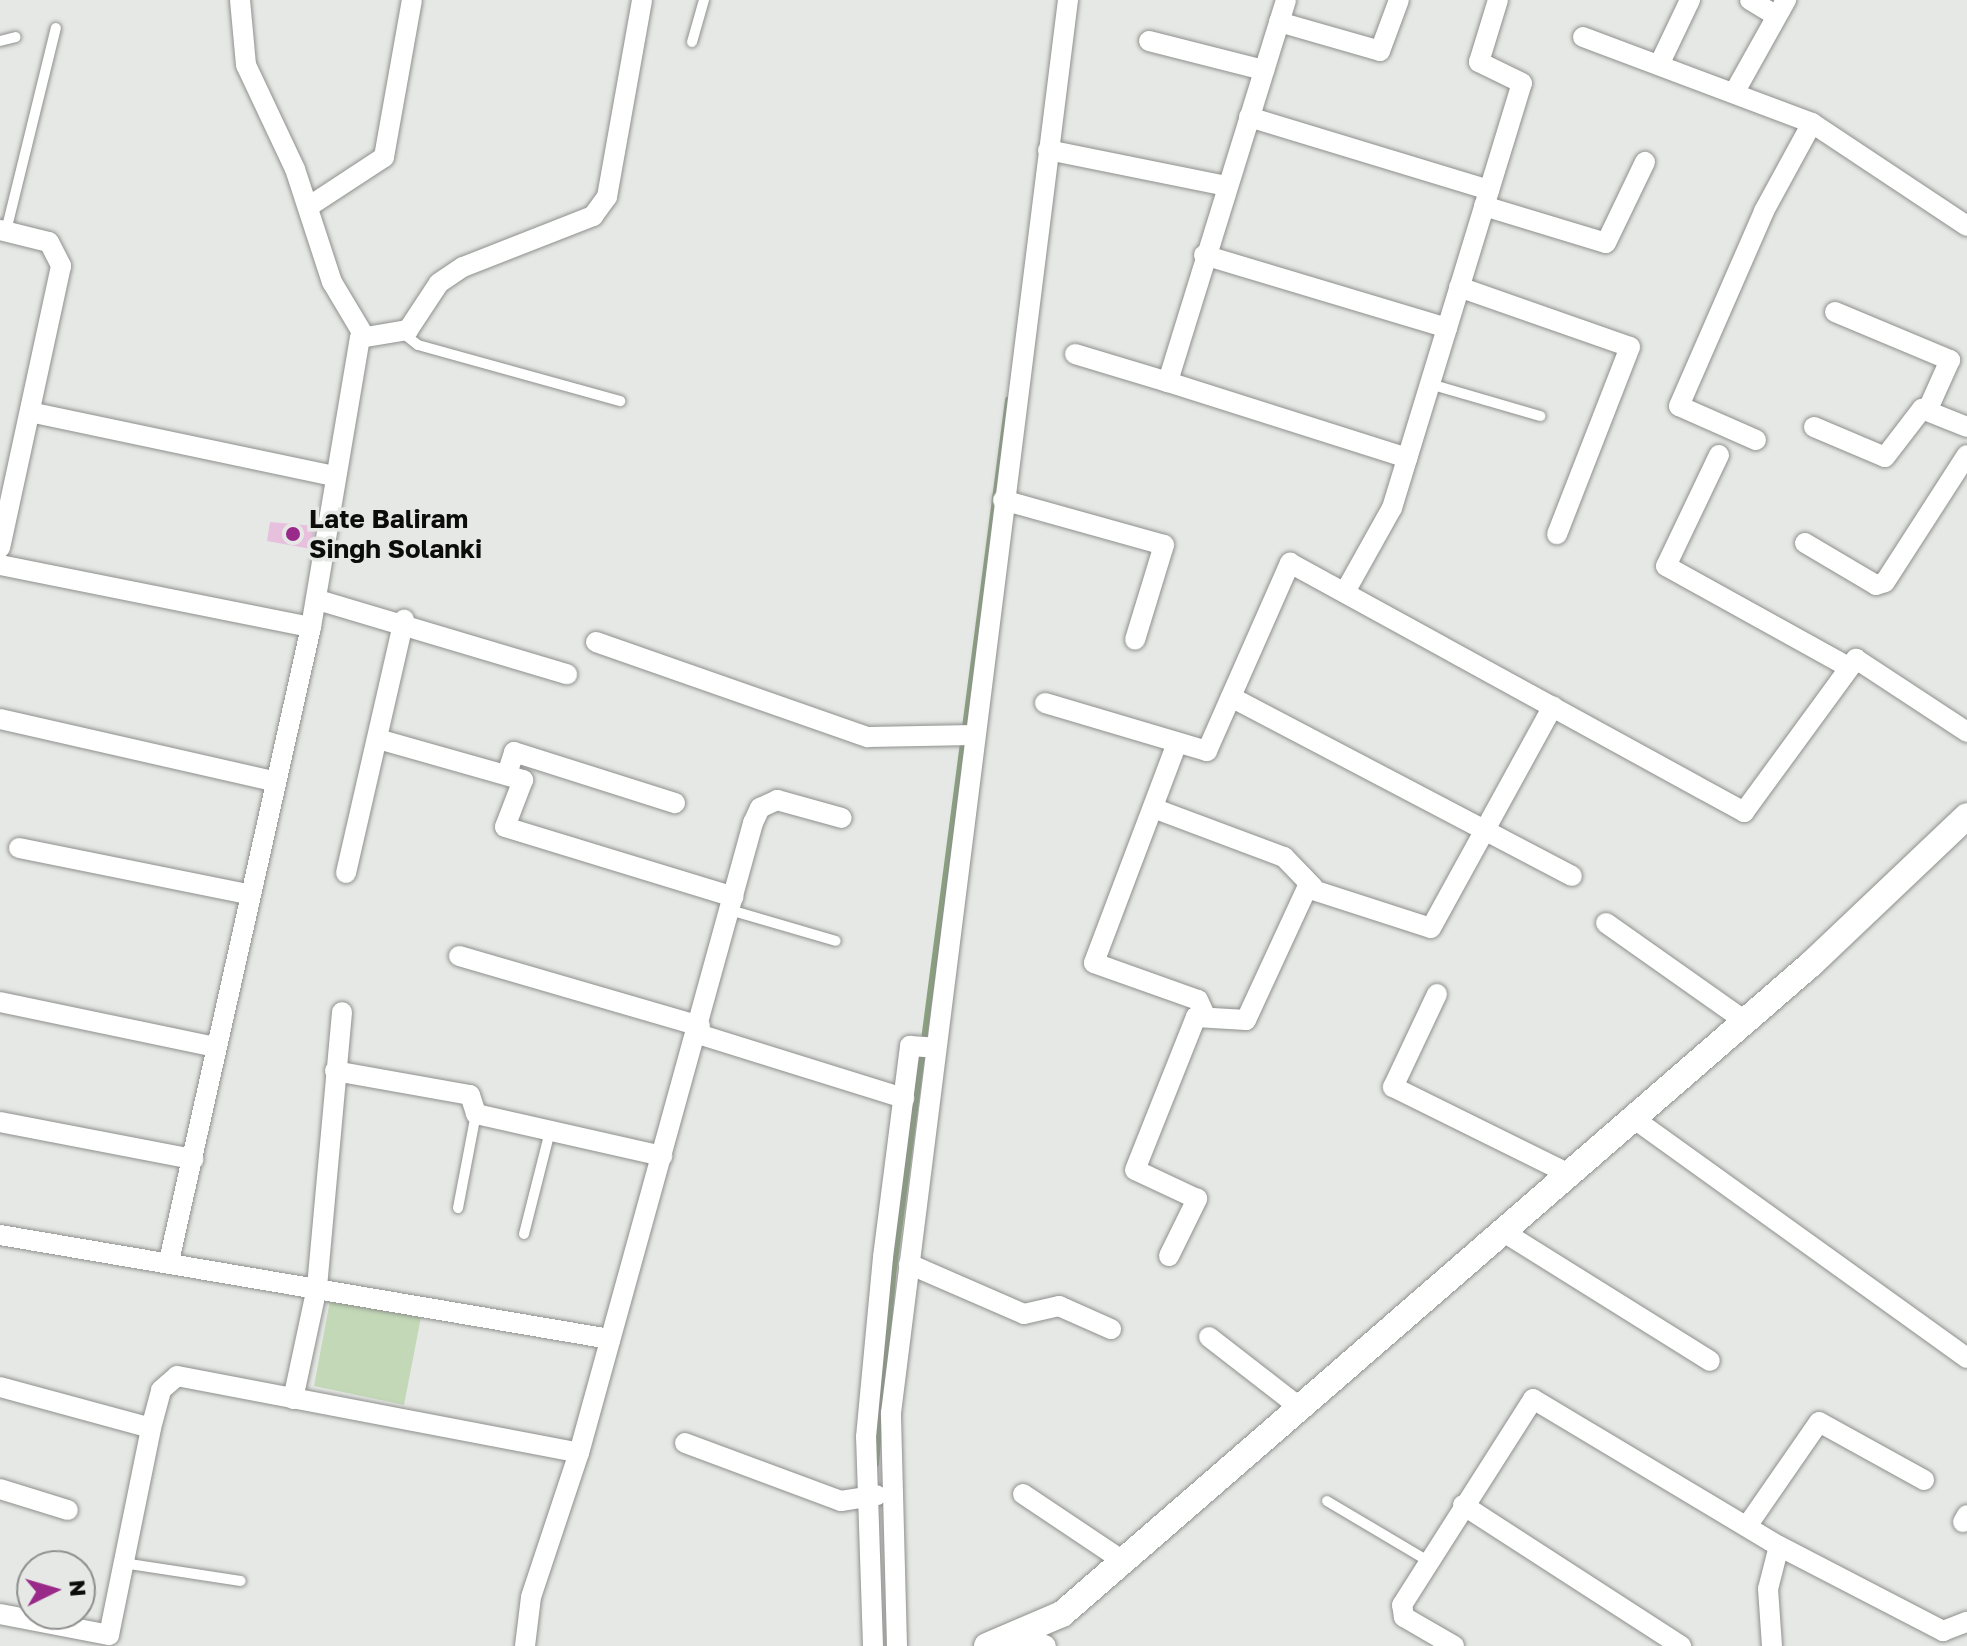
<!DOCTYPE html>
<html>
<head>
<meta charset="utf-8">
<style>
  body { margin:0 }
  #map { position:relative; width:1967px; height:1646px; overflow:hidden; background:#e6e8e5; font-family:"Golos Text",sans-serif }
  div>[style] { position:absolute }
  .green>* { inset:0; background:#c2d8b6 }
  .stream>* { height:6px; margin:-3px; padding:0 3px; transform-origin:3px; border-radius:3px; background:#89a27d }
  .building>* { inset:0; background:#e7c0de }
  .roads { filter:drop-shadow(0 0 2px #8e908d) drop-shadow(0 0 2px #8e908d) }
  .service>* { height:10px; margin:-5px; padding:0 5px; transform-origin:5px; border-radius:5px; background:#fff }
  .minor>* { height:20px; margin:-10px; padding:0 10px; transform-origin:10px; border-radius:10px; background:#fff }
  .tertiary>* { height:26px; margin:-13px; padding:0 13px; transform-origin:13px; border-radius:13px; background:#fff }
  .dots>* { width:22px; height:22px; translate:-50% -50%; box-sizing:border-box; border:4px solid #e6e8e5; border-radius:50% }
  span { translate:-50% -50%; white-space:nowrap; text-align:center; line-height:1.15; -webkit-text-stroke:7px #e6e8e5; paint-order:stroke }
  .poi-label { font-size:26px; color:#0c0c0b; font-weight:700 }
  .left { translate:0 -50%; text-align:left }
  .north { position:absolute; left:16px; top:1550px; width:80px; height:80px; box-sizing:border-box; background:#e6e8e5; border:2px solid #8f908e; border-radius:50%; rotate:85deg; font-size:22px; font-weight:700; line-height:32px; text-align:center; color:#0c0c0b }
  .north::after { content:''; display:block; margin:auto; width:28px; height:36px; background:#9a2a89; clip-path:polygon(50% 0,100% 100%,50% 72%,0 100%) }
</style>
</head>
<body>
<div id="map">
  <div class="green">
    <div style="clip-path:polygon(330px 1301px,421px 1317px,404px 1405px,314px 1386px)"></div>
  </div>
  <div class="stream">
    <div style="left:876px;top:1464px;width:189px;rotate:-84.8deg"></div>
    <div style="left:893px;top:1276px;width:884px;rotate:-82.52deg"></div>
  </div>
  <div class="building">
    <div style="clip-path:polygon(270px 522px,315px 526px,311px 549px,267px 541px)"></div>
  </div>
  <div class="roads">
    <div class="service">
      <div style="left:0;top:41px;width:16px;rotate:-14deg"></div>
      <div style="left:692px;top:42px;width:44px;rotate:-74.1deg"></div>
      <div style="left:6px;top:231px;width:209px;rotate:-76.2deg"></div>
      <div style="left:403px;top:333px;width:19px;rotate:39deg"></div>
      <div style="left:418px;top:345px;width:210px;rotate:15.5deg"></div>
      <div style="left:1430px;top:384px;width:115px;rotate:16.2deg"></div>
      <div style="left:730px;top:910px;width:110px;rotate:16.3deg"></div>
      <div style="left:458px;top:1208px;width:96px;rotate:-79.2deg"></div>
      <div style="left:524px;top:1234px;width:106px;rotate:-75.8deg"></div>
      <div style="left:1327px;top:1501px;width:117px;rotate:30.7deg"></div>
      <div style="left:123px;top:1563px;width:119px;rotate:8.7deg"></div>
    </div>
    <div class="minor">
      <div style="left:240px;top:0;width:65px;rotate:84.7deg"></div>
      <div style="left:246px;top:65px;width:115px;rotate:64.8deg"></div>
      <div style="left:295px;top:169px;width:119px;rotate:71.9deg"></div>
      <div style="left:332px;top:282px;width:61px;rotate:59.2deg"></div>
      <div style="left:1286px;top:0;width:400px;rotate:107.2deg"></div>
      <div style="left:1168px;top:382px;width:251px;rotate:17.6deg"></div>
      <div style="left:1750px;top:0;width:29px;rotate:31deg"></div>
      <div style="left:1279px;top:22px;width:105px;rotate:16deg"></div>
      <div style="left:1380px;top:51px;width:54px;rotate:-69.6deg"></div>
      <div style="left:1583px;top:37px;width:245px;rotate:20.6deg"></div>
      <div style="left:1812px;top:123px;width:186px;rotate:33.6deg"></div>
      <div style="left:1149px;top:41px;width:119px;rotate:14.2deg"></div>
      <div style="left:1659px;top:65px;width:72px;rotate:-64.5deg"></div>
      <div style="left:1734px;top:93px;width:107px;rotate:-60.8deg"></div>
      <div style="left:1249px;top:117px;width:251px;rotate:16.9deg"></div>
      <div style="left:1048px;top:150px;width:182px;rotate:11.4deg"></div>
      <div style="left:1484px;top:206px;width:127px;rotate:16.9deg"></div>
      <div style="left:1606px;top:243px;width:90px;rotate:-64.3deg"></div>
      <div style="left:308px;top:207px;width:91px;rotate:-33.3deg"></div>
      <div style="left:384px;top:157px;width:159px;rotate:-79.9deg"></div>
      <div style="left:0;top:230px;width:50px;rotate:13.8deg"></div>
      <div style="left:49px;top:242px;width:27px;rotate:63deg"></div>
      <div style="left:61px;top:266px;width:288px;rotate:102.2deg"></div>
      <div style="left:1204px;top:255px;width:254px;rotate:16.7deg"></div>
      <div style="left:1459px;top:287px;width:181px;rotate:19.3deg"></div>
      <div style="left:1630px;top:347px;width:201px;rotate:111.3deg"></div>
      <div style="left:1835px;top:312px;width:125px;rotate:22.7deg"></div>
      <div style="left:1950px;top:360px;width:54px;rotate:114.2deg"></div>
      <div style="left:1075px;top:354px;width:97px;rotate:16.8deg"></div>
      <div style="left:30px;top:412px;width:312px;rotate:11.9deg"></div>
      <div style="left:1814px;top:427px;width:77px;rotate:22.9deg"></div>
      <div style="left:1885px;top:457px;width:61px;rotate:-52.4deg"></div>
      <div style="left:1922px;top:409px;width:48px;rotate:21.8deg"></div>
      <div style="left:1756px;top:440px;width:84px;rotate:-156.2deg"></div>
      <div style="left:1679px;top:406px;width:213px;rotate:-66.4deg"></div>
      <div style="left:1764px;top:211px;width:100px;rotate:-61.4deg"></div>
      <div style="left:1719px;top:455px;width:123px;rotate:115.5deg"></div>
      <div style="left:1666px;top:566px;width:208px;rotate:29deg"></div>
      <div style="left:1003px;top:500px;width:167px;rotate:15.6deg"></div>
      <div style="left:1164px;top:545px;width:99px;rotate:107deg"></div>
      <div style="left:1805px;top:543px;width:82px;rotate:30.6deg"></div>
      <div style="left:1876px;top:585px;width:9px;rotate:-18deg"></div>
      <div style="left:1885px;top:582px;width:151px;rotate:-57.2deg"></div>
      <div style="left:0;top:565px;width:317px;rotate:11.3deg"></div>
      <div style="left:311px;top:627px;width:650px;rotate:102.62deg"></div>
      <div style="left:1345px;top:592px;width:96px;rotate:-60.8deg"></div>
      <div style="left:1392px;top:508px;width:444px;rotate:-73deg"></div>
      <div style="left:1522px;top:83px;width:48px;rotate:-154deg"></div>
      <div style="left:1479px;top:62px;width:65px;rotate:-73deg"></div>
      <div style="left:318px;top:600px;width:260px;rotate:16.6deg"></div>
      <div style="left:311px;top:627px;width:293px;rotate:-80.4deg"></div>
      <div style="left:360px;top:338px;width:49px;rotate:-9.5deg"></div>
      <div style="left:408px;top:330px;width:56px;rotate:-56.6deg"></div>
      <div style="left:439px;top:283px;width:29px;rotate:-34deg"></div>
      <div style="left:463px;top:267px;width:140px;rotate:-21.4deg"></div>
      <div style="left:593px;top:216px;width:24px;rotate:-54deg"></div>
      <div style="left:607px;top:197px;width:200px;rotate:-79.9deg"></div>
      <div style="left:596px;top:642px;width:288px;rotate:19.3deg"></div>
      <div style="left:868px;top:737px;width:106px;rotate:-1.1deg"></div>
      <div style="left:1231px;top:697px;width:385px;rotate:27.7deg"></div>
      <div style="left:1045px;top:703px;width:169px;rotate:16.5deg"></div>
      <div style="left:1207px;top:751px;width:206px;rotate:-66.2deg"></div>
      <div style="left:1290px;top:563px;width:518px;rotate:28.74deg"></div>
      <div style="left:1744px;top:812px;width:190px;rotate:-53.8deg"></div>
      <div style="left:1856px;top:659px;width:133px;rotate:33.3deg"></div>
      <div style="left:0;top:719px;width:281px;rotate:12.8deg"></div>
      <div style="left:378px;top:739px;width:151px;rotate:15.8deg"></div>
      <div style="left:523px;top:780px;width:50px;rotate:111deg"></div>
      <div style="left:505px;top:827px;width:239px;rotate:17deg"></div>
      <div style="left:1177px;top:743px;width:235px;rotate:110.7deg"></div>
      <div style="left:1094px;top:963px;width:110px;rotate:19.6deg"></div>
      <div style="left:1198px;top:1000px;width:14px;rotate:65deg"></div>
      <div style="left:507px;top:774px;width:23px;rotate:-72deg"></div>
      <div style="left:514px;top:752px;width:169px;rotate:17.6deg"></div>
      <div style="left:1153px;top:808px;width:140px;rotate:20.5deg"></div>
      <div style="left:1284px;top:857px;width:42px;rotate:46deg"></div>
      <div style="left:19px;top:848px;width:233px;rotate:11.4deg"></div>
      <div style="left:346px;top:873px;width:260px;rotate:-77.1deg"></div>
      <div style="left:1606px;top:923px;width:170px;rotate:35.2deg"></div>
      <div style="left:459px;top:956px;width:251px;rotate:16.2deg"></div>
      <div style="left:1437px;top:994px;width:103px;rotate:115.3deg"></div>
      <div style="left:1393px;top:1087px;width:196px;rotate:26.3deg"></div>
      <div style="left:0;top:1002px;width:221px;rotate:11.8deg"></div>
      <div style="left:698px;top:1034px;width:216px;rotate:17.3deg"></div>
      <div style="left:335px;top:1071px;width:137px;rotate:10.1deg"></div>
      <div style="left:470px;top:1095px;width:20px;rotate:72deg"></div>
      <div style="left:476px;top:1114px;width:191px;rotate:12.7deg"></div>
      <div style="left:1633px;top:1118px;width:411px;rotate:35.7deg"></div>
      <div style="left:0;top:1122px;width:197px;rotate:10.9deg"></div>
      <div style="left:1502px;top:1231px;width:245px;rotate:32deg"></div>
      <div style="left:0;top:1235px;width:619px;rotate:9.68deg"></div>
      <div style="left:1169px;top:1256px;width:64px;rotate:-63.8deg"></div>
      <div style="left:1197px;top:1199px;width:68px;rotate:-154.9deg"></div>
      <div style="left:1135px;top:1170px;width:165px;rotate:-68.3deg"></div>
      <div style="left:1196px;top:1017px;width:50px;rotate:3.4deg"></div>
      <div style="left:1246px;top:1020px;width:145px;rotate:-65.2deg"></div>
      <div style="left:1307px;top:888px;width:130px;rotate:17.9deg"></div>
      <div style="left:1431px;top:928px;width:253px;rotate:-61.2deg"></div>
      <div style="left:909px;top:1264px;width:125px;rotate:23.5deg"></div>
      <div style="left:1024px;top:1314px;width:36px;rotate:-13deg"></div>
      <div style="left:1059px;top:1306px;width:57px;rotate:23.9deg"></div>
      <div style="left:1209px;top:1337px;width:113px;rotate:37.8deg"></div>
      <div style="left:0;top:1387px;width:156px;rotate:15.2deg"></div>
      <div style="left:293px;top:1399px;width:115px;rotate:-77.9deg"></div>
      <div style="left:317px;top:1287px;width:276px;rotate:-84.8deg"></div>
      <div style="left:685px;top:1443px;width:166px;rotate:20.4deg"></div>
      <div style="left:841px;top:1501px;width:36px;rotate:-9deg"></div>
      <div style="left:0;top:1489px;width:71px;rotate:17.2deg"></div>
      <div style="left:1023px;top:1494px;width:120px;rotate:33.8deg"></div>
      <div style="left:1463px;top:1505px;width:260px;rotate:32.9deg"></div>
      <div style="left:1963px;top:1522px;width:8px;rotate:-60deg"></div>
      <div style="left:1747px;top:1526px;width:126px;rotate:-55.3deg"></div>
      <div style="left:1819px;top:1422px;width:120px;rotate:28.9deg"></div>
      <div style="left:0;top:1614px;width:111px;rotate:10.9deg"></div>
      <div style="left:109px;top:1635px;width:211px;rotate:-78.5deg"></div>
      <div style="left:151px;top:1428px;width:39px;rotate:-75deg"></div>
      <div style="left:161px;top:1390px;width:21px;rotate:-41deg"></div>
      <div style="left:177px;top:1376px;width:409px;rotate:10.8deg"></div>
      <div style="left:1017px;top:1634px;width:31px;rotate:22deg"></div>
      <div style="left:525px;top:1646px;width:49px;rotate:-83deg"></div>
      <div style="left:531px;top:1597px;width:152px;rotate:-71.6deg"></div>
      <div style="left:579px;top:1453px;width:654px;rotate:-74.56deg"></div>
      <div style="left:753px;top:823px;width:17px;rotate:-65deg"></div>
      <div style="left:760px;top:808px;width:19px;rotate:-25deg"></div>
      <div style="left:777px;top:800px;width:67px;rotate:15.5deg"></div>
      <div style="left:873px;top:1646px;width:209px;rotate:-91.9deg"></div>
      <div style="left:866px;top:1437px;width:181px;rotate:-84.6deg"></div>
      <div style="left:883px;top:1257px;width:213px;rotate:-82.7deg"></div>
      <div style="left:910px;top:1046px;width:26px;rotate:4deg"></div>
      <div style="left:897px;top:1646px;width:233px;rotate:-91.5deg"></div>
      <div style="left:891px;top:1413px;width:1424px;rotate:-82.86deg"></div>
      <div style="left:1454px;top:1646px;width:58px;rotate:-149.9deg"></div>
      <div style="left:1404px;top:1617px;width:12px;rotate:-99deg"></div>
      <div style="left:1402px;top:1605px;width:244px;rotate:-57.5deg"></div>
      <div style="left:1533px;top:1399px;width:287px;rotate:30.9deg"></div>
      <div style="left:1779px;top:1546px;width:185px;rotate:27.4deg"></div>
      <div style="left:1943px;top:1631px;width:26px;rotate:-21deg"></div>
      <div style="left:1772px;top:1646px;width:57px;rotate:-94deg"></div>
      <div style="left:1768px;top:1589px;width:44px;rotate:-75.7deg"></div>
    </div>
    <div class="tertiary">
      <div style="left:987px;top:1646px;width:82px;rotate:-23.1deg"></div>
      <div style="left:1062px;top:1614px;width:990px;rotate:-40.95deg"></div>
      <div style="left:1810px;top:965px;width:216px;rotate:-43.5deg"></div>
    </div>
  </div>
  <div class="dots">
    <div style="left:293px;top:534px;background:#9a2a89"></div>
  </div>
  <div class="poi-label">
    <span class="left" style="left:309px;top:534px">Late Baliram<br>Singh Solanki</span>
  </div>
  <div class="north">N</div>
</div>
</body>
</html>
